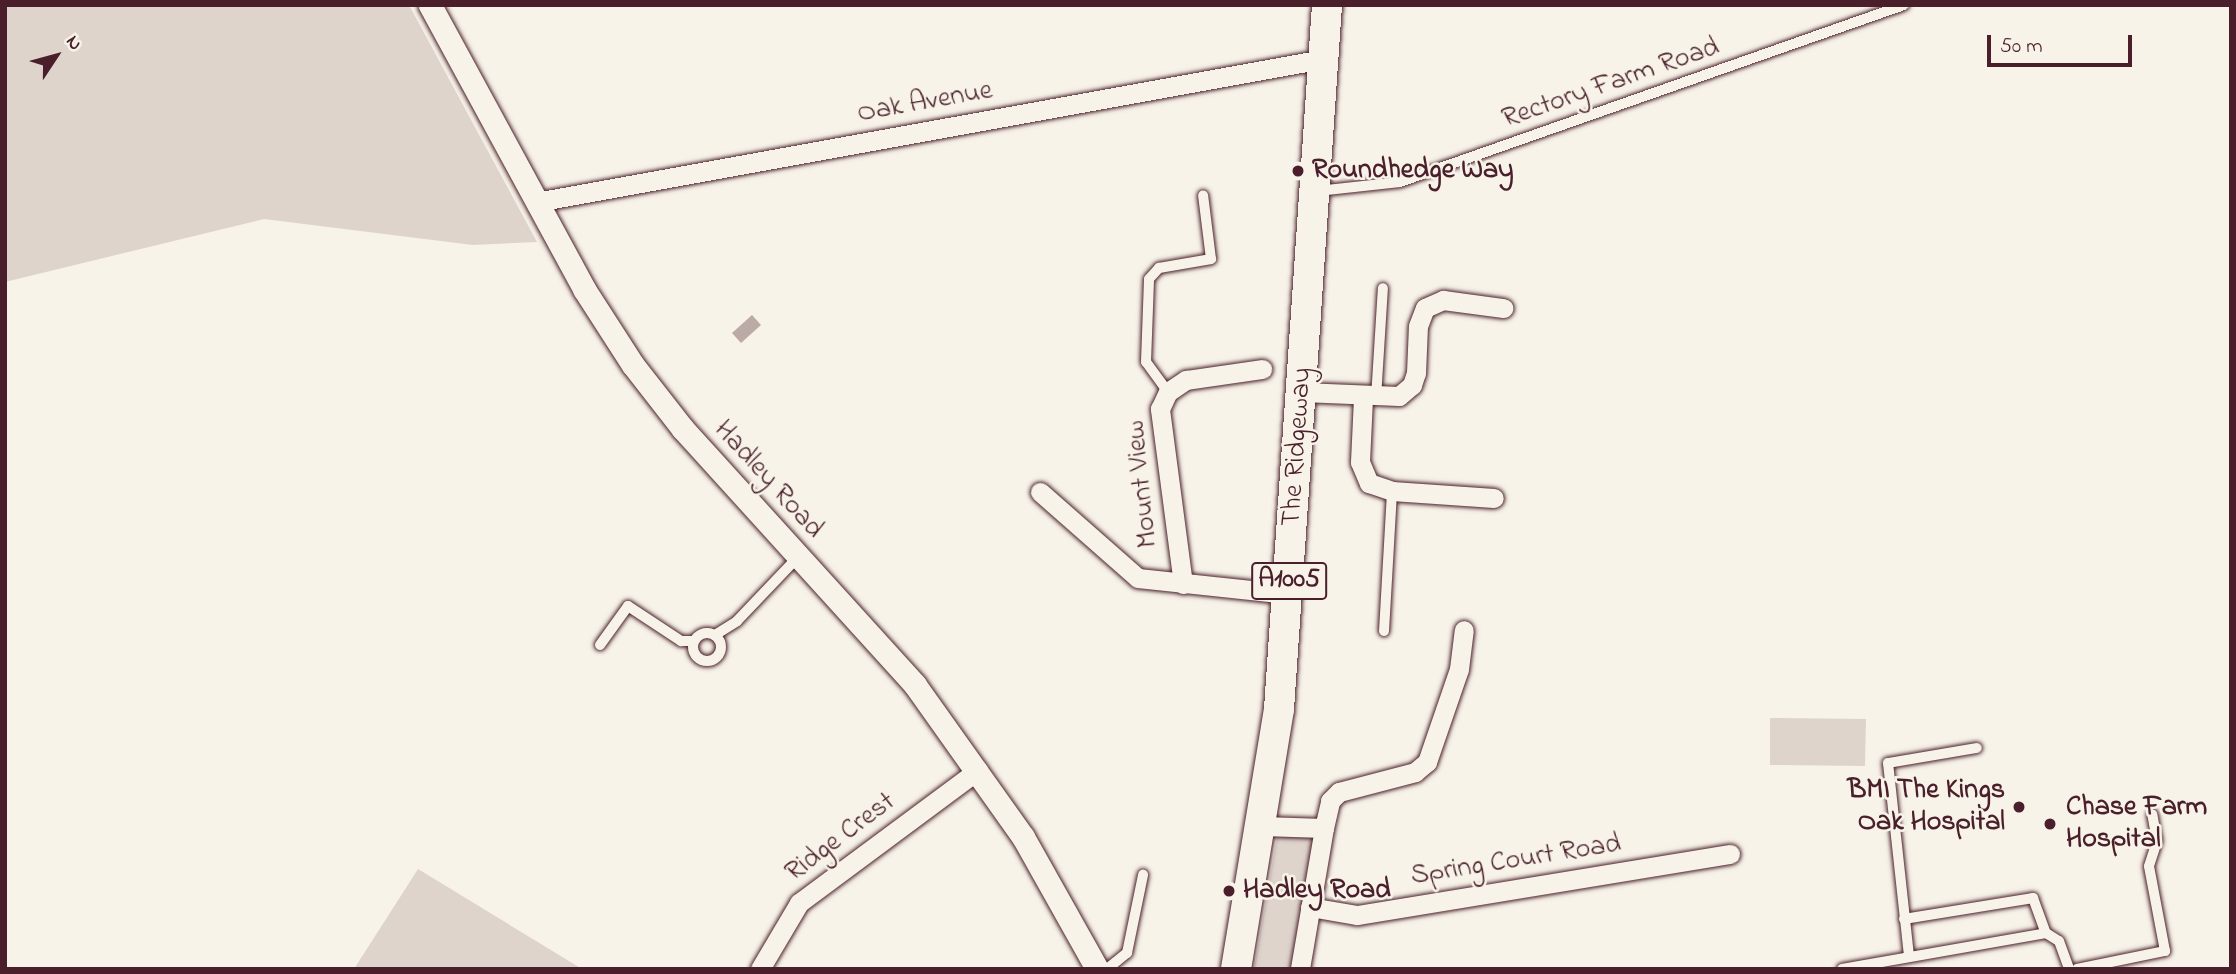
<!DOCTYPE html>
<html>
<head>
<meta charset="utf-8">
<style>
  body { margin:0 }
  #map { position:relative; width:2236px; height:974px; overflow:hidden; background:#f7f3e8; font-family:"Indie Flower",sans-serif }
  div>[style] { position:absolute }
  .green>* { inset:0; background:#ded4cc }
  .water>* { inset:0; background:#bcaaa7 }
  .roads { filter:drop-shadow(0 0 2px #4a1f2b) drop-shadow(0 0 2px #4a1f2b) }
  .service>* { height:10px; margin:-5px; padding:0 5px; transform-origin:5px; border-radius:5px; background:#f7f3e8 }
  .service>.ring { margin:-5px; padding:0; box-sizing:content-box; background:none; border:10px solid #f7f3e8; border-radius:50% }
  .minor>* { height:19px; margin:-9.5px; padding:0 9.5px; transform-origin:9.5px; border-radius:9.5px; background:#f7f3e8 }
  .tertiary>* { height:23px; margin:-11.5px; padding:0 11.5px; transform-origin:11.5px; border-radius:11.5px; background:#f7f3e8 }
  .primary>* { height:30px; margin:-15px; padding:0 15px; transform-origin:15px; border-radius:15px; background:#f7f3e8 }
  .dots>* { width:19px; height:19px; translate:-50% -50%; box-sizing:border-box; border:4px solid #f7f3e8; border-radius:50% }
  span { translate:-50% -50%; white-space:nowrap; text-align:center; line-height:1.15; -webkit-text-stroke:5px #f7f3e8; paint-order:stroke }
  .shield-label span { padding:2px 5px; background:#f7f3e8; border:2px solid; border-radius:5px; -webkit-text-stroke-width:0 }
  .shield-label { font-size:26px; color:#4a1f2b; font-weight:700 }
  .street-label { font-size:28px; color:#4a1f2b }
  .poi-label { font-size:28px; color:#4a1f2b; font-weight:700 }
  .left { translate:0 -50%; text-align:left }
  .right { translate:-100% -50%; text-align:right }
  .frame { position:absolute; inset:0; border:7px solid #4a1f2b; pointer-events:none }
  .north { position:absolute; left:21px; top:21px; width:70px; height:70px; -webkit-text-stroke:5px #f7f3e8; paint-order:stroke; rotate:54deg; font-size:19px; font-weight:700; line-height:28px; text-align:center; color:#4a1f2b }
  .north::after { content:''; display:block; margin:auto; width:24px; height:32px; background:#4a1f2b; clip-path:polygon(50% 0,100% 100%,50% 72%,0 100%) }
  .scale { position:absolute; left:1987px; top:35px; width:145px; height:32px; box-sizing:border-box; border:4px solid #4a1f2b; border-top:0; padding-left:9px; font-size:21px; line-height:24px; white-space:nowrap; color:#4a1f2b; -webkit-text-stroke:5px #f7f3e8; paint-order:stroke }
</style>
</head>
<body>
<div id="map">
  <div class="green">
    <div style="clip-path:polygon(5px 5px,409px 5px,537px 242px,473px 245px,264px 219px,5px 282px)"></div>
    <div style="clip-path:polygon(1770px 718px,1866px 719px,1865px 766px,1770px 765px)"></div>
    <div style="clip-path:polygon(1308px 836px,1313px 840px,1293px 969px,1254px 969px,1277px 837px)"></div>
    <div style="clip-path:polygon(418px 869px,582px 969px,354px 969px)"></div>
  </div>
  <div class="water">
    <div style="clip-path:polygon(752px 315px,761px 325px,741px 343px,732px 333px)"></div>
  </div>
  <div class="roads">
    <div class="service">
      <div style="left:1318px;top:191px;width:82px;rotate:-6.3deg"></div>
      <div style="left:1400px;top:182px;width:534px;rotate:-19.35deg"></div>
      <div style="left:1168px;top:392px;width:37px;rotate:-126deg"></div>
      <div style="left:1146px;top:362px;width:83px;rotate:-87.9deg"></div>
      <div style="left:1149px;top:279px;width:15px;rotate:-48deg"></div>
      <div style="left:1159px;top:268px;width:53px;rotate:-9.8deg"></div>
      <div style="left:1211px;top:259px;width:64px;rotate:-97.1deg"></div>
      <div style="left:1376px;top:398px;width:110px;rotate:-86.4deg"></div>
      <div style="left:1384px;top:631px;width:140px;rotate:-86.7deg"></div>
      <div class="ring" style="left:693px;top:633px;width:18px;height:18px"></div>
      <div style="left:715px;top:635px;width:26px;rotate:-32deg"></div>
      <div style="left:737px;top:621px;width:87px;rotate:-46.4deg"></div>
      <div style="left:600px;top:645px;width:48px;rotate:-54.3deg"></div>
      <div style="left:628px;top:606px;width:64px;rotate:33.4deg"></div>
      <div style="left:681px;top:641px;width:13px"></div>
      <div style="left:1904px;top:919px;width:131px;rotate:-9.2deg"></div>
      <div style="left:2033px;top:898px;width:37px;rotate:70deg"></div>
      <div style="left:1909px;top:956px;width:194px;rotate:-96.2deg"></div>
      <div style="left:1888px;top:763px;width:90px;rotate:-9.6deg"></div>
      <div style="left:1107px;top:969px;width:26px;rotate:-39deg"></div>
      <div style="left:1127px;top:953px;width:80px;rotate:-78.4deg"></div>
      <div style="left:1842px;top:969px;width:207px;rotate:-10deg"></div>
      <div style="left:2046px;top:933px;width:15px;rotate:32deg"></div>
      <div style="left:2059px;top:941px;width:30px;rotate:70deg"></div>
      <div style="left:2077px;top:969px;width:90px;rotate:-11.6deg"></div>
      <div style="left:2165px;top:951px;width:86px;rotate:-100.7deg"></div>
      <div style="left:2149px;top:866px;width:26px;rotate:-72deg"></div>
      <div style="left:2157px;top:841px;width:27px;rotate:-100deg"></div>
    </div>
    <div class="minor">
      <div style="left:536px;top:202px;width:800px;rotate:-10.3deg"></div>
      <div style="left:1302px;top:392px;width:97px;rotate:2.4deg"></div>
      <div style="left:1399px;top:396px;width:17px;rotate:-40deg"></div>
      <div style="left:1412px;top:385px;width:13px;rotate:-72deg"></div>
      <div style="left:1416px;top:373px;width:47px;rotate:-87.6deg"></div>
      <div style="left:1418px;top:326px;width:19px;rotate:-69deg"></div>
      <div style="left:1425px;top:308px;width:20px;rotate:-24deg"></div>
      <div style="left:1443px;top:300px;width:61px;rotate:7.6deg"></div>
      <div style="left:1363px;top:398px;width:64px;rotate:92.7deg"></div>
      <div style="left:1360px;top:462px;width:23px;rotate:67deg"></div>
      <div style="left:1369px;top:483px;width:24px;rotate:19deg"></div>
      <div style="left:1392px;top:491px;width:102px;rotate:3.9deg"></div>
      <div style="left:1040px;top:492px;width:130px;rotate:41.3deg"></div>
      <div style="left:1138px;top:578px;width:151px;rotate:6.1deg"></div>
      <div style="left:1183px;top:584px;width:177px;rotate:-97.5deg"></div>
      <div style="left:1160px;top:409px;width:19px;rotate:-65deg"></div>
      <div style="left:1168px;top:392px;width:22px;rotate:-34deg"></div>
      <div style="left:1186px;top:380px;width:77px;rotate:-8.2deg"></div>
      <div style="left:1262px;top:826px;width:62px;rotate:1.8deg"></div>
      <div style="left:1324px;top:828px;width:143px;rotate:99.7deg"></div>
      <div style="left:1324px;top:828px;width:28px;rotate:-77deg"></div>
      <div style="left:1330px;top:801px;width:13px;rotate:-45deg"></div>
      <div style="left:1339px;top:792px;width:79px;rotate:-14.7deg"></div>
      <div style="left:1415px;top:772px;width:16px;rotate:-40deg"></div>
      <div style="left:1427px;top:762px;width:98px;rotate:-71deg"></div>
      <div style="left:1459px;top:669px;width:39px;rotate:-83deg"></div>
      <div style="left:1310px;top:907px;width:48px;rotate:9.7deg"></div>
      <div style="left:1357px;top:915px;width:378px;rotate:-9.3deg"></div>
      <div style="left:760px;top:969px;width:77px;rotate:-59.4deg"></div>
      <div style="left:799px;top:903px;width:223px;rotate:-36.6deg"></div>
    </div>
    <div class="tertiary">
      <div style="left:430px;top:5px;width:323px;rotate:61.5deg"></div>
      <div style="left:584px;top:289px;width:90px;rotate:57.2deg"></div>
      <div style="left:633px;top:365px;width:81px;rotate:52deg"></div>
      <div style="left:683px;top:429px;width:345px;rotate:47.8deg"></div>
      <div style="left:915px;top:685px;width:186px;rotate:54.6deg"></div>
      <div style="left:1023px;top:837px;width:151px;rotate:60.7deg"></div>
    </div>
    <div class="primary">
      <div style="left:1236px;top:969px;width:264px;rotate:-80.6deg"></div>
      <div style="left:1279px;top:709px;width:706px;rotate:-86.1deg"></div>
    </div>
  </div>
  <div class="dots">
    <div style="left:1298px;top:171px;background:#4a1f2b"></div>
    <div style="left:2019px;top:807px;background:#4a1f2b"></div>
    <div style="left:2050px;top:824px;background:#4a1f2b"></div>
    <div style="left:1229px;top:891px;background:#4a1f2b"></div>
  </div>
  <div class="shield-label">
    <span style="left:1289px;top:581px">A1005</span>
  </div>
  <div class="street-label">
    <span style="left:1611px;top:84px;rotate:-19deg">Rectory Farm Road</span>
    <span style="left:925px;top:103px;rotate:-10deg">Oak Avenue</span>
    <span style="left:1298px;top:447px;rotate:-86deg">The Ridgeway</span>
    <span style="left:768px;top:480px;rotate:48deg">Hadley Road</span>
    <span style="left:1143px;top:484px;rotate:-96deg">Mount View</span>
    <span style="left:841px;top:838px;rotate:-37deg">Ridge Crest</span>
    <span style="left:1516px;top:861px;rotate:-9deg">Spring Court Road</span>
  </div>
  <div class="poi-label">
    <span class="left" style="left:1312px;top:171px">Roundhedge Way</span>
    <span class="right" style="left:2005px;top:807px">BMI The Kings<br>Oak Hospital</span>
    <span class="left" style="left:2066px;top:824px">Chase Farm<br>Hospital</span>
    <span class="left" style="left:1243px;top:891px">Hadley Road</span>
  </div>
  <div class="frame"></div>
  <div class="north">N</div>
  <div class="scale">50 m</div>
</div>
</body>
</html>
